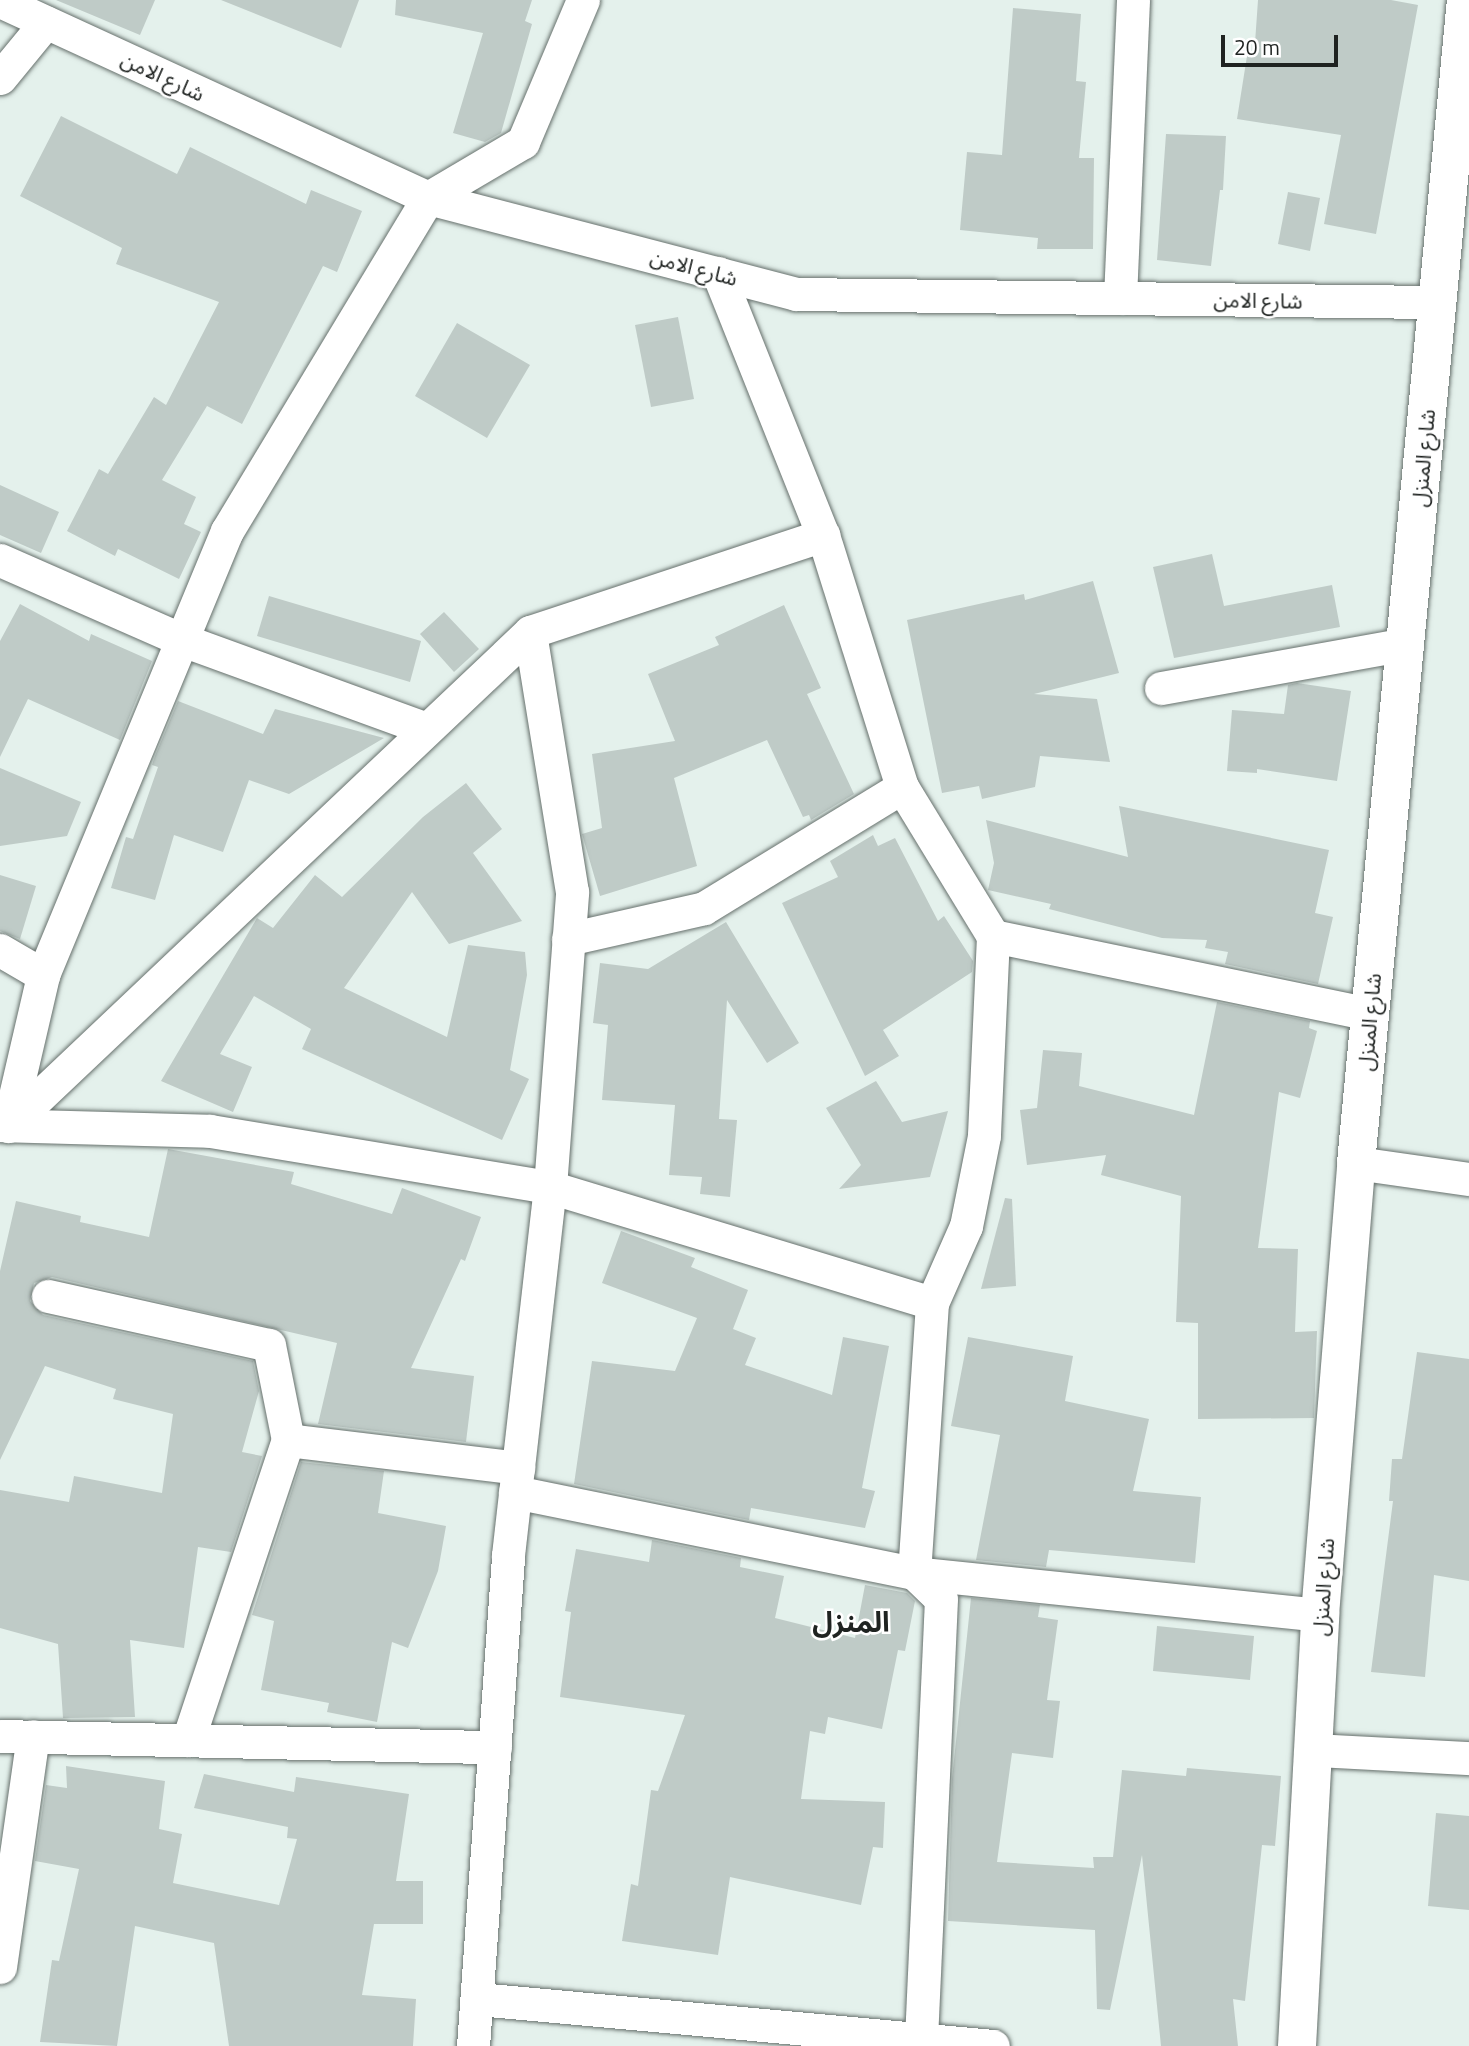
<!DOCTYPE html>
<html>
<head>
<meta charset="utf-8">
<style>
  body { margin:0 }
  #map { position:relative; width:1469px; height:2046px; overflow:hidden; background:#e4f1ec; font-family:"Titillium Web","Noto Sans Arabic",sans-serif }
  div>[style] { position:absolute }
  .building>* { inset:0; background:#bfcbc7 }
  .roads { filter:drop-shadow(0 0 2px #66706c) drop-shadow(0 0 2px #66706c) }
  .minor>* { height:33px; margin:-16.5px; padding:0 16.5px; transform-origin:16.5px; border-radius:16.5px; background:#fff }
  .tertiary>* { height:38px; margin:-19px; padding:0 19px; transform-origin:19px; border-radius:19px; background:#fff }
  span { translate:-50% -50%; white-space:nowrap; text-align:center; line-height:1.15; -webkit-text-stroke:5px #fff; paint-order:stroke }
  .street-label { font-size:21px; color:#1f2321 }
  .district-label { font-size:28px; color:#1f2321; font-weight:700 }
  .scale { position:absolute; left:1221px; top:35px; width:117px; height:32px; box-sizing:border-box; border:4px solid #1f2321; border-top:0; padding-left:9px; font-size:21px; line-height:24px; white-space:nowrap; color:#1f2321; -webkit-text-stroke:5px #fff; paint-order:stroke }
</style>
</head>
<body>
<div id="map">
  <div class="building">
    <div style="clip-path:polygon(56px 0,155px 0,140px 35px)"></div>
    <div style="clip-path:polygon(221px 0,359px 0,341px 48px)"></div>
    <div style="clip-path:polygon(396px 0,532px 0,525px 21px,532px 24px,501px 133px,485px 142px,453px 133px,483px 33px,395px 15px)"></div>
    <div style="clip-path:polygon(1258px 0,1391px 0,1418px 5px,1376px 234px,1324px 224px,1341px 135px,1237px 119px,1247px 56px,1254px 57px)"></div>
    <div style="clip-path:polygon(1013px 8px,1081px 14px,1076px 81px,1086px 82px,1079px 158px,1094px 158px,1093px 249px,1037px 249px,1038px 238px,960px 230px,967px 152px,1002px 155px)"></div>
    <div style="clip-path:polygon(61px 116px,177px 174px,190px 147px,306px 204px,311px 190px,362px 211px,337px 272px,323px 266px,242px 424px,207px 406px,162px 480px,196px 497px,184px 524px,201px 532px,179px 579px,118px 549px,115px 556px,67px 531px,99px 469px,108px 474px,154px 397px,166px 405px,219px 302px,116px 264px,122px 248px,20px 196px)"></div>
    <div style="clip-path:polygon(1166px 134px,1226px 136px,1223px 190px,1220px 190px,1211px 266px,1157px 260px)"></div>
    <div style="clip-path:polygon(1288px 192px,1320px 198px,1310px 251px,1278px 244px)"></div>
    <div style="clip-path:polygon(678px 317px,694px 399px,651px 407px,635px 325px)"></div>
    <div style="clip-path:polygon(457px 323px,530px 365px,487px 438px,415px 396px)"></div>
    <div style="clip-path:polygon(0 485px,59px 512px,41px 553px,0 535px)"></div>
    <div style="clip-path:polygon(1212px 554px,1224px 606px,1332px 585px,1340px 627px,1174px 658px,1153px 567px)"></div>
    <div style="clip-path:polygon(1093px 581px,1119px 673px,1034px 694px,1097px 699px,1110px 762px,1040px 756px,1035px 787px,982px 799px,979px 786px,942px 793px,907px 620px,1024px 594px,1025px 600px)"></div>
    <div style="clip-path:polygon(269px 596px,421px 641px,410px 682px,257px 636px)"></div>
    <div style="clip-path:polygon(20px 604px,89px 641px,91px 634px,152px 661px,120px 740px,28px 699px,0 757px,0 641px)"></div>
    <div style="clip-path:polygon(784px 605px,821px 688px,807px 694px,854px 794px,811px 820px,809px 815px,803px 817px,767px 740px,674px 778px,697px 866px,600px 896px,582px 834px,602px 828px,592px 754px,675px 741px,648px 674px,719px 645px,715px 637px)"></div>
    <div style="clip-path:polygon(444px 612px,479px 649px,454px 672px,420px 634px)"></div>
    <div style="clip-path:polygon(1297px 683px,1351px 691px,1337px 781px,1257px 769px,1257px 773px,1227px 771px,1232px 710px,1284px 714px,1288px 685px)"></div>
    <div style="clip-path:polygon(178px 701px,263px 734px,275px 709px,384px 738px,289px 794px,249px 780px,223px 852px,174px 835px,155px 900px,111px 888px,126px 837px,133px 839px,158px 767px,152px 765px,155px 756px)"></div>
    <div style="clip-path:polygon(0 768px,81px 802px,67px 836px,0 846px)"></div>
    <div style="clip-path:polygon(466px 783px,502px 829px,473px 853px,522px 921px,449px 944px,412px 892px,344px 988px,447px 1037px,468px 945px,525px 952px,527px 975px,510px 1070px,529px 1079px,502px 1140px,302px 1049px,311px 1029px,254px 996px,220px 1054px,252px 1067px,233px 1112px,161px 1081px,257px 918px,273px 928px,315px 875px,342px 897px,423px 817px)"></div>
    <div style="clip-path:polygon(1119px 806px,1329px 850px,1315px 913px,1333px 917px,1318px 984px,1225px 964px,1228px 952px,1205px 948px,1207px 940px,1162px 938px,1049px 909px,1051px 904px,988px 890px,994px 863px,986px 820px,1128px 857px)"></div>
    <div style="clip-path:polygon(873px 835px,878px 846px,895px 838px,938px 921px,944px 916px,973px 961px,972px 972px,883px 1030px,899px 1056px,865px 1076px,782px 903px,838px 877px,830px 861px)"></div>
    <div style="clip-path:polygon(0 875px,36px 886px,20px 939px,0 931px)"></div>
    <div style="clip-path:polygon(726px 922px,799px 1043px,767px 1063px,727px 1000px,719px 1119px,737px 1120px,730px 1197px,700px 1194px,702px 1177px,669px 1175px,675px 1105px,602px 1100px,608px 1025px,593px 1023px,600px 963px,648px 969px)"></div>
    <div style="clip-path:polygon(1217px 1002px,1310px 1021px,1309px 1028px,1317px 1031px,1300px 1098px,1279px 1092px,1258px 1248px,1298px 1249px,1295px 1332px,1317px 1331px,1314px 1418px,1198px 1419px,1198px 1323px,1176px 1322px,1181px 1196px,1101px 1175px,1106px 1155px,1027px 1165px,1020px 1110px,1037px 1108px,1043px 1050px,1082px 1053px,1079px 1086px,1194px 1115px)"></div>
    <div style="clip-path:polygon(876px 1081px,902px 1122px,948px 1111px,930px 1177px,839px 1189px,861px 1165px,826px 1108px)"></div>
    <div style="clip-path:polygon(168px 1149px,294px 1172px,291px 1184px,392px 1214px,402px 1188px,481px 1217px,465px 1261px,461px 1259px,411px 1368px,474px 1376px,466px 1442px,318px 1424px,337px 1343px,52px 1277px,34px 1283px,30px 1301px,43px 1315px,253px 1361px,259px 1391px,242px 1452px,262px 1456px,231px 1552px,198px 1547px,184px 1648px,130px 1640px,135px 1717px,63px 1718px,58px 1644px,0 1628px,0 1490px,69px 1502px,74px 1476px,162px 1493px,173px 1414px,113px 1399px,116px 1389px,45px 1366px,0 1460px,0 1271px,16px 1201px,81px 1216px,80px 1222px,149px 1237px)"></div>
    <div style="clip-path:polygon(1005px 1198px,1012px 1199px,1016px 1286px,981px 1289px)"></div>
    <div style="clip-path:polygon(621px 1231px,695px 1258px,691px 1267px,748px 1290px,733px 1329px,756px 1338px,745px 1365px,832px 1395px,843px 1337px,889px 1346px,862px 1488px,875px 1491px,865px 1528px,751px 1508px,749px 1520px,574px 1484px,592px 1361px,675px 1371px,697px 1318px,602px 1283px)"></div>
    <div style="clip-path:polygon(968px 1337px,1073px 1356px,1065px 1401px,1149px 1419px,1133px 1491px,1201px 1497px,1195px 1563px,1049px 1550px,1046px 1567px,976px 1560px,1000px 1435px,951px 1426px)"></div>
    <div style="clip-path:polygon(1417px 1352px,1469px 1359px,1469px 1581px,1434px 1575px,1425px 1677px,1371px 1672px,1393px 1501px,1389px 1501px,1392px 1459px,1402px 1459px)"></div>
    <div style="clip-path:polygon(301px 1462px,384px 1471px,378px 1513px,446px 1526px,438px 1571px,408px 1648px,392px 1642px,377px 1722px,327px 1712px,329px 1703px,261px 1690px,274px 1621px,252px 1615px)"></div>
    <div style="clip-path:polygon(652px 1540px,741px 1558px,740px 1567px,784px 1576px,775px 1618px,855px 1638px,865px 1585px,907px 1593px,915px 1601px,905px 1651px,898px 1650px,882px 1729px,828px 1717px,825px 1734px,810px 1731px,801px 1799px,885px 1802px,883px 1848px,873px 1847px,861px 1905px,730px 1877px,718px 1955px,622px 1941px,631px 1884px,638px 1886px,651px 1790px,658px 1791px,685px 1715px,560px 1697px,571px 1612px,565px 1611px,576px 1549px,649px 1562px)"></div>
    <div style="clip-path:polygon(971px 1598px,1040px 1605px,1038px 1617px,1058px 1620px,1047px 1700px,1060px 1701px,1053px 1758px,1012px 1753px,997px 1862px,1094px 1868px,1093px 1857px,1113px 1857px,1122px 1770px,1186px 1776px,1187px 1768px,1281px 1776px,1275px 1846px,1262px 1845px,1245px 2001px,1233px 1999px,1238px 2046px,1161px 2046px,1142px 1855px,1110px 2010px,1097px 2009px,1095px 1930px,948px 1921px,952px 1779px)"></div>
    <div style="clip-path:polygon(1157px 1626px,1254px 1636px,1250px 1680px,1153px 1671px)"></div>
    <div style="clip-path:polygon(66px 1766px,165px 1781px,159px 1829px,182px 1834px,173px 1883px,279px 1905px,297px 1839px,287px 1838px,288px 1827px,194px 1808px,204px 1774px,294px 1792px,296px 1777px,409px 1794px,396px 1881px,423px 1881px,423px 1924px,374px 1924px,362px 1995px,416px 1999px,413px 2046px,229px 2046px,214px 1943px,135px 1926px,117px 2046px,40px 2042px,52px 1960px,59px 1961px,79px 1869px,35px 1861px,46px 1785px,67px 1788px)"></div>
    <div style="clip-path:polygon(1436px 1813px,1469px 1816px,1469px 1910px,1428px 1906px)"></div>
  </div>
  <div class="roads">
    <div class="minor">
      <div style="left:0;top:1px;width:471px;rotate:24.7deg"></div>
      <div style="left:428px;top:198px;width:380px;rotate:14.6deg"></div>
      <div style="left:796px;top:294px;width:641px;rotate:0.72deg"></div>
      <div style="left:0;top:78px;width:72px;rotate:-50.6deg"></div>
      <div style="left:718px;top:273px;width:282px;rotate:68.2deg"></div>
      <div style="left:823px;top:535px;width:264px;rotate:72.6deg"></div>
      <div style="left:902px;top:787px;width:175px;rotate:58.6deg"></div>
      <div style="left:993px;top:936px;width:200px;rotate:92.6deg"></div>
      <div style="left:984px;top:1136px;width:92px;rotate:101.3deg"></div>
      <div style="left:966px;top:1226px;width:84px;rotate:113.8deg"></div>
      <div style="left:932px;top:1303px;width:271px;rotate:93.8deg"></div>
      <div style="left:914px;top:1573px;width:37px;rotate:44deg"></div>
      <div style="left:941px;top:1599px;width:440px;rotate:92.6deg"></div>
      <div style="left:1120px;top:298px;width:298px;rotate:-87.5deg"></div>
      <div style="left:0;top:560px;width:199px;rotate:23.7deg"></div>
      <div style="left:182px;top:640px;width:260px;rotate:20deg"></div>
      <div style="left:1161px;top:688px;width:248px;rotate:-10.2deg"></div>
      <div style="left:993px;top:936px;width:385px;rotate:11.7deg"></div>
      <div style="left:568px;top:939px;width:139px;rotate:-12.8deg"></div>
      <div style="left:704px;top:908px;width:232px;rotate:-31.4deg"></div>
      <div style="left:0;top:950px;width:50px;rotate:30.2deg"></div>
      <div style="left:0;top:1125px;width:210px;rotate:1.6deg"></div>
      <div style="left:210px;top:1131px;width:345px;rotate:9.4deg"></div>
      <div style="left:550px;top:1187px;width:399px;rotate:16.9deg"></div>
      <div style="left:8px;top:1126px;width:155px;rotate:-76.9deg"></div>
      <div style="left:43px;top:975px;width:481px;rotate:-67.5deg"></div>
      <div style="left:227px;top:531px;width:389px;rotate:-58.9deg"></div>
      <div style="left:428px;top:198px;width:110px;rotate:-30.5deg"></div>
      <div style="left:523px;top:142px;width:154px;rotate:-67.1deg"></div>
      <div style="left:8px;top:1126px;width:719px;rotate:-43.42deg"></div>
      <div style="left:530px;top:632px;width:309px;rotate:-18.3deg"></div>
      <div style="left:1356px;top:1163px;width:114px;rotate:8.1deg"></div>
      <div style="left:48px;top:1296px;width:226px;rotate:12.5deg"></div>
      <div style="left:269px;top:1345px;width:97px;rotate:78.7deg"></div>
      <div style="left:515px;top:1492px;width:407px;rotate:11.5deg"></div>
      <div style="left:914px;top:1573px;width:408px;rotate:5.9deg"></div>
      <div style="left:0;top:1736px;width:495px;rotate:1.3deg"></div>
      <div style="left:188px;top:1740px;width:316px;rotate:-71.6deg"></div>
      <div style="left:288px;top:1440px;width:232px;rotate:6.9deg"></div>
      <div style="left:1315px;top:1750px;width:154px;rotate:3deg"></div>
      <div style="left:0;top:1967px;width:233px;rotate:-81.9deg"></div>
      <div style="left:478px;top:1999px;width:517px;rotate:5.21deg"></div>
      <div style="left:473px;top:2046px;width:492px;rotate:-85.9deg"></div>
      <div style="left:508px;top:1555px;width:370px;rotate:-83.5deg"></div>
      <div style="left:550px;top:1187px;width:296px;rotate:-85.7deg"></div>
      <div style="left:572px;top:892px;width:263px;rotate:-99.2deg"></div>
    </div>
    <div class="tertiary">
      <div style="left:1297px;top:2046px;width:432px;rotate:-86.9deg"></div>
      <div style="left:1320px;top:1615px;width:453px;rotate:-85.4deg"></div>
      <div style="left:1356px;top:1163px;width:1168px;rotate:-84.6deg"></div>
    </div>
  </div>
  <div class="street-label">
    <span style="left:163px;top:76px;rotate:25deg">شارع الامن</span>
    <span style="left:694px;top:267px;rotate:15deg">شارع الامن</span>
    <span style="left:1258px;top:300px;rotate:1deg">شارع الامن</span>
    <span style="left:1423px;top:458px;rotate:-85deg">شارع المنزل</span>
    <span style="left:1369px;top:1022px;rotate:-85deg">شارع المنزل</span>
    <span style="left:1323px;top:1587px;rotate:-86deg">شارع المنزل</span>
  </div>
  <div class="district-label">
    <span style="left:851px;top:1622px">المنزل</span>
  </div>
  <div class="scale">20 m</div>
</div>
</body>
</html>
